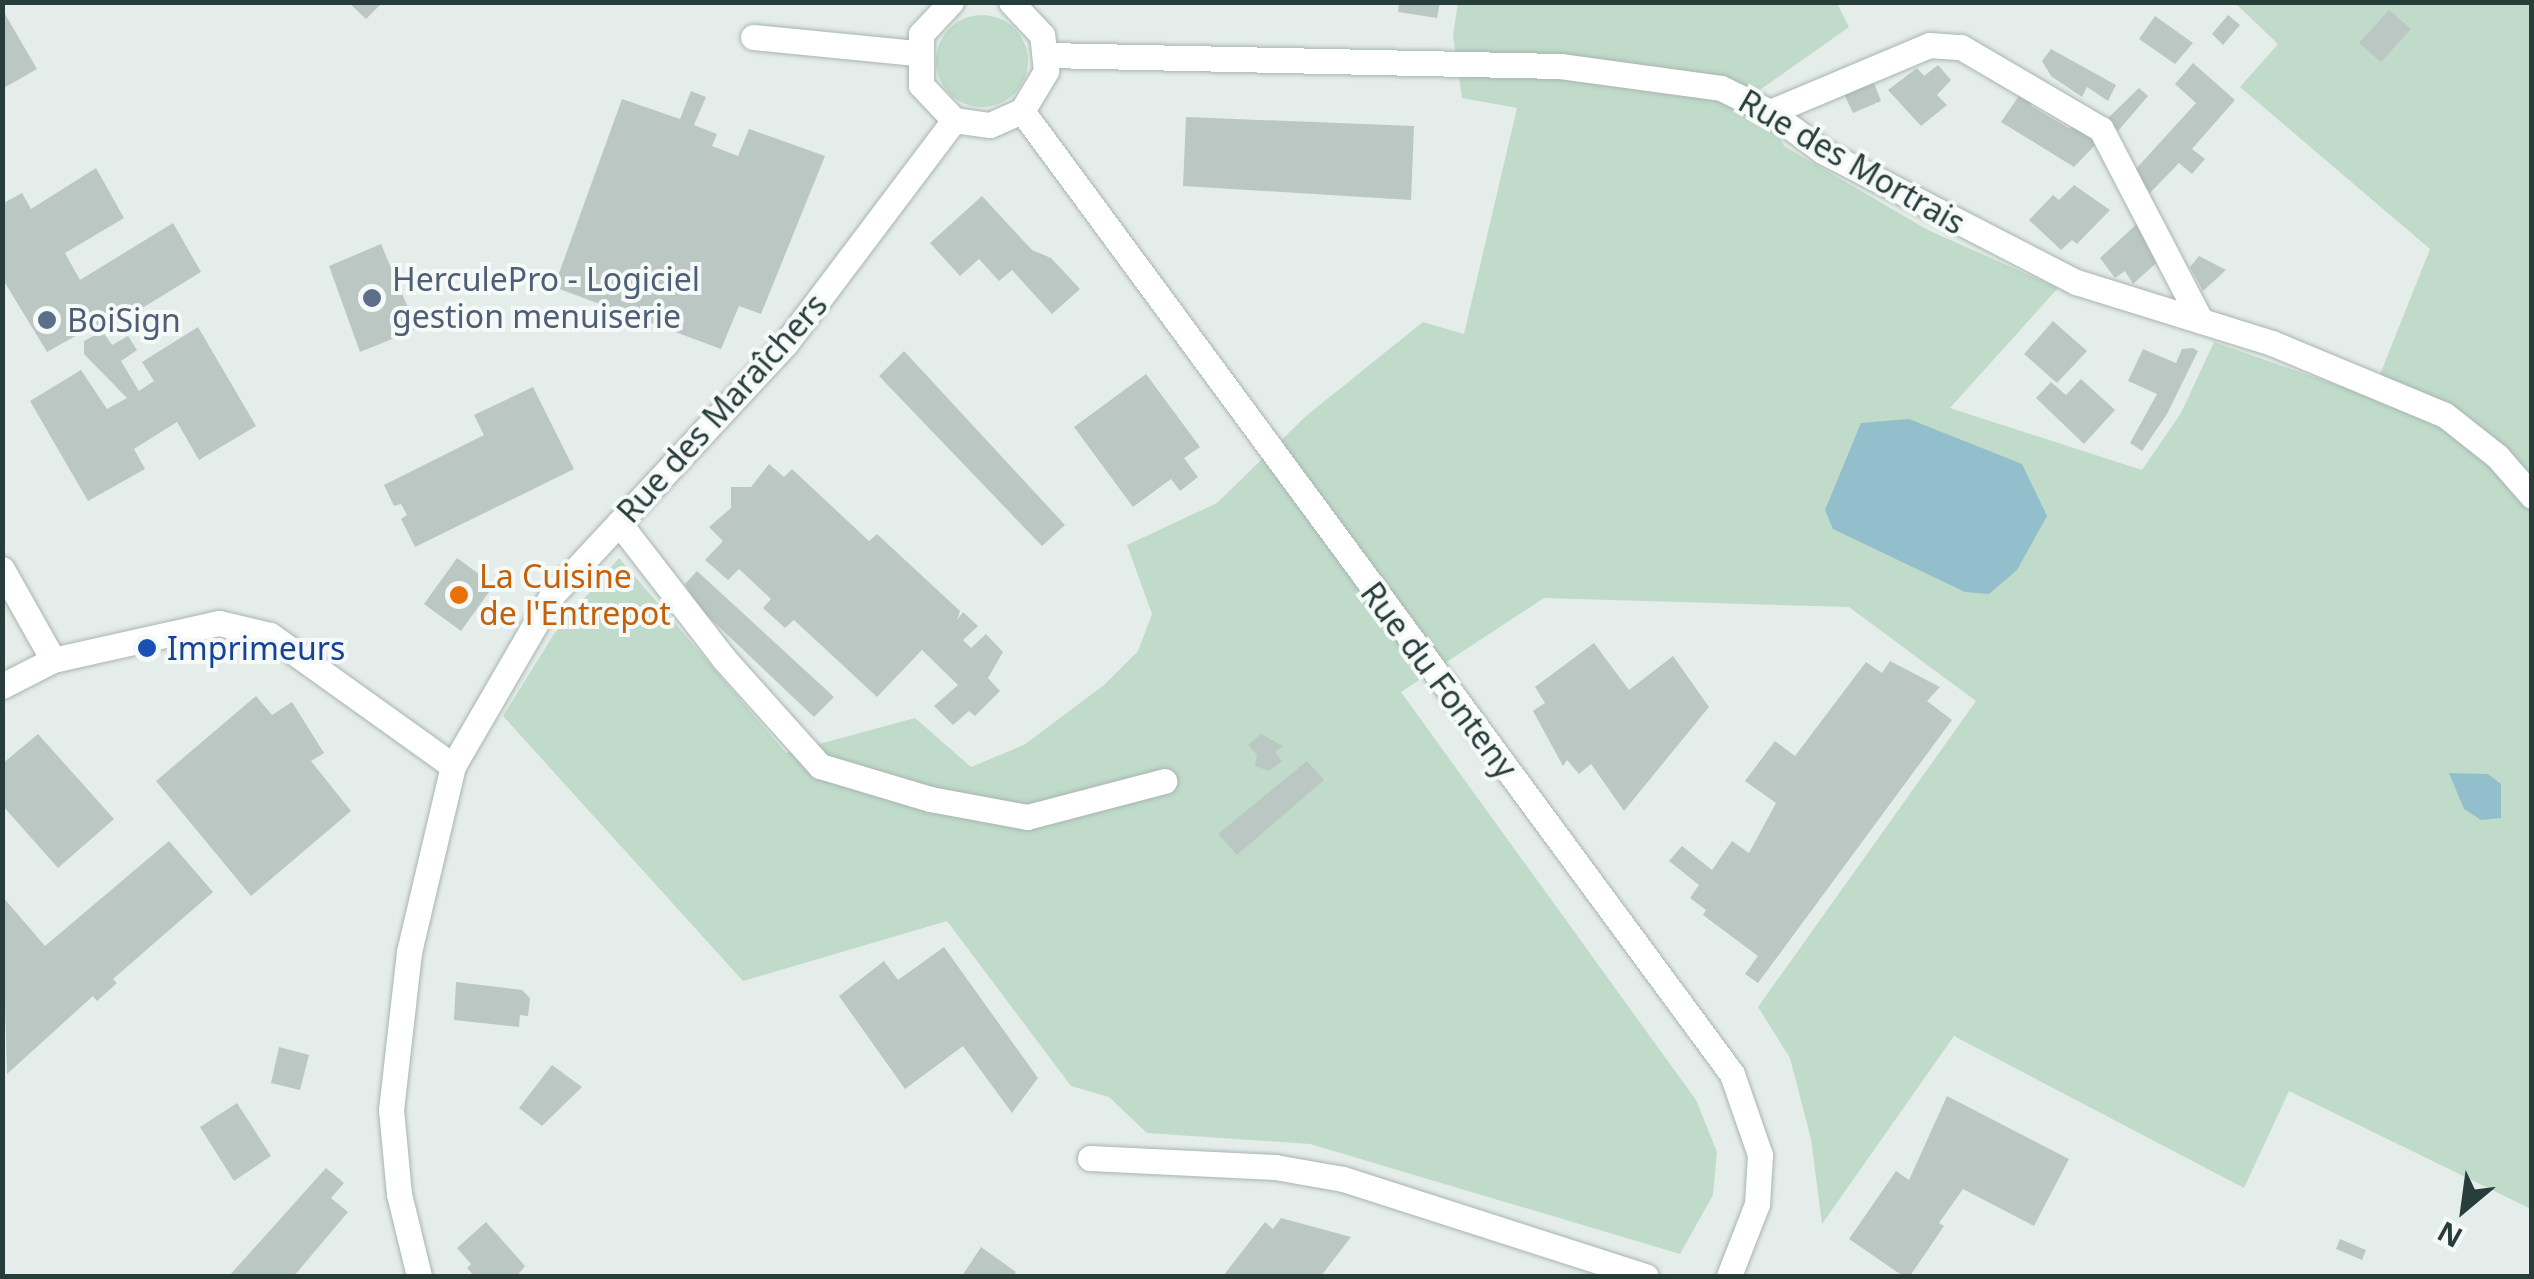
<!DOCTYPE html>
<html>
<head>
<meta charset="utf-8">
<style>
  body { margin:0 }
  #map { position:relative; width:2534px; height:1279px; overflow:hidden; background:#e5edea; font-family:"Noto Sans",sans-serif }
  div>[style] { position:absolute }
  .green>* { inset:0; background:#c0dbca }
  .round { border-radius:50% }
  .water>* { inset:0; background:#93becb }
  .building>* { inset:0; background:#bbc7c3 }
  .roads { filter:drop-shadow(0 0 2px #a8b5b1) drop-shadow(0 0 2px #a8b5b1) }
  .minor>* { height:25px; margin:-12.5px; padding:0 12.5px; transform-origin:12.5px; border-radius:12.5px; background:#fff }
  .dots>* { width:28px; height:28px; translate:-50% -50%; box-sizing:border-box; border:5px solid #f5f9f8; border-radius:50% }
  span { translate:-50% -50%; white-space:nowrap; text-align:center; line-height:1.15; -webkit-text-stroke:8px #f5f9f8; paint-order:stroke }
  .street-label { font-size:32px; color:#263d39 }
  .service-label { font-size:32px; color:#4e5e75 }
  .left { translate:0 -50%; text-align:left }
  .food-label { font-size:32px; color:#c56008 }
  .transit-label { font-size:32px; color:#164399 }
  .frame { position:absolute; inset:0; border:5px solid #263d39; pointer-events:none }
  .north { position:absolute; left:2414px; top:1159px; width:100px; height:100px; -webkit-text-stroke:8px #f5f9f8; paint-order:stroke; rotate:209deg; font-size:28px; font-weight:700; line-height:40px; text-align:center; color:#263d39 }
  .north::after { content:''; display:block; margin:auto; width:35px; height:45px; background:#263d39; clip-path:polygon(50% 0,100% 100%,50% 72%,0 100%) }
</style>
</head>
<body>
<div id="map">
  <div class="green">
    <div style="clip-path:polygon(1458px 3px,1837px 3px,1849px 27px,1757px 92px,1784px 146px,1928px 230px,2058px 288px,1950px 408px,2142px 470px,2181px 413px,2214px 342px,2371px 397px,2430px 249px,2240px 87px,2278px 44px,2235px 3px,2531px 3px,2531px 1209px,2289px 1091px,2244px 1188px,1954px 1036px,1822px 1224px,1811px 1139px,1790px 1058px,1758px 1007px,1976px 701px,1849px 607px,1544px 598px,1401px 692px,1696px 1100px,1717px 1152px,1713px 1195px,1680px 1254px,1310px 1144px,1147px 1133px,1109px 1097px,1071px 1086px,947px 921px,743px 981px,503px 716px,554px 634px,619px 558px,786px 753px,915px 718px,971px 767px,1024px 745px,1104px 685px,1138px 651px,1152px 614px,1127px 545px,1217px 503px,1306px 416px,1423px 322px,1464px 334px,1517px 108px,1462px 98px,1453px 35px)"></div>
    <div class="round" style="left:936px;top:15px;width:92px;height:92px"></div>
  </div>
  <div class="water">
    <div style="clip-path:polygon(1909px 419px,2022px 464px,2047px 516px,2017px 570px,1989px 594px,1965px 592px,1833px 529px,1825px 510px,1861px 423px)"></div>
    <div style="clip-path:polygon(2449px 773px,2488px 774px,2501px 784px,2501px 818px,2481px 820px,2464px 809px)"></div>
  </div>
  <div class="building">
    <div style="clip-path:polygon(348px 2px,383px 2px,366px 19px)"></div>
    <div style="clip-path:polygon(1399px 2px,1440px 2px,1437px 18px,1398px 12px)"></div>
    <div style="clip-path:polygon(2px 9px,37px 69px,2px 89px)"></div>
    <div style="clip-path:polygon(2389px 10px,2411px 29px,2381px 62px,2359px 43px)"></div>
    <div style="clip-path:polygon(2228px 15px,2240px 25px,2223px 45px,2212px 34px)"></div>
    <div style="clip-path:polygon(2155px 16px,2193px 43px,2175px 64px,2139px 39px)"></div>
    <div style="clip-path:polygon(2051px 49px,2116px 85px,2108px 101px,2087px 87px,2082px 97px,2051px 76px,2042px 61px)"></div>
    <div style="clip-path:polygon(2193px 63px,2235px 100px,2192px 149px,2205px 159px,2192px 174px,2179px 163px,2150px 193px,2134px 171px,2196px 103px,2175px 84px)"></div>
    <div style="clip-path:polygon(1938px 65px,1951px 80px,1937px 95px,1947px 105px,1921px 126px,1888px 90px,1917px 68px,1924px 76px)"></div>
    <div style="clip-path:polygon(1874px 83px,1881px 101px,1853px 113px,1844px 94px)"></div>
    <div style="clip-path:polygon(2139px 88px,2148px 96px,2118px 131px,2108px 118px)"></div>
    <div style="clip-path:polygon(2023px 90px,2035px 96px,2031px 106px,2070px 129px,2075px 121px,2097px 143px,2074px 167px,2001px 122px)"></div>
    <div style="clip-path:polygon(691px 91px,706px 97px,694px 125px,717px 134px,712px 146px,738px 156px,749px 129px,825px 156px,761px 314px,739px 306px,721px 349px,554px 287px,622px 99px,680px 119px)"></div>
    <div style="clip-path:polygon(1186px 117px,1414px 126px,1411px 200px,1183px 186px)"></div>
    <div style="clip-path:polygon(96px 168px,124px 218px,65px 253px,80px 280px,173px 223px,201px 272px,103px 332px,112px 345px,128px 336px,137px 350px,121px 361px,139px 391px,154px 381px,142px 362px,198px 327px,256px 426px,199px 460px,177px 422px,134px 449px,145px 469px,88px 501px,30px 401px,81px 370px,107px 409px,127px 398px,84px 354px,84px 341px,99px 333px,95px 325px,47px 352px,2px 278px,2px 204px,22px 193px,31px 209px)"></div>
    <div style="clip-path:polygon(2074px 185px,2110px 210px,2077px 244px,2072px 240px,2061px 250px,2029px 220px,2053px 195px,2059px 200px)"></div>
    <div style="clip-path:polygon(982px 196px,1032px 250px,1051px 258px,1080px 289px,1052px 314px,1012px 270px,999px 281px,979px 259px,960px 276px,930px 243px)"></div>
    <div style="clip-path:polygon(2141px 220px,2164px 256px,2133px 284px,2125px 271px,2115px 278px,2100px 258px)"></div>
    <div style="clip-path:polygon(381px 244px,417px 329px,360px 352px,329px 266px)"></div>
    <div style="clip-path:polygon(2199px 256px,2226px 270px,2203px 291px,2190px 267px)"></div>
    <div style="clip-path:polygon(2053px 321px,2087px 351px,2057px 383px,2024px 354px)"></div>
    <div style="clip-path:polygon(2193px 348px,2198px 351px,2167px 414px,2142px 451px,2130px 443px,2157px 394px,2128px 381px,2143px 349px,2176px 363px,2182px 349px)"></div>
    <div style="clip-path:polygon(904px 351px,1065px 525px,1042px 546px,879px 376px)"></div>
    <div style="clip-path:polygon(1146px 374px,1200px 447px,1184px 458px,1198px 477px,1180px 491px,1171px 479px,1133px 507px,1074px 427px)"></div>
    <div style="clip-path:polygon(2081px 379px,2115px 410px,2084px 444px,2036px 398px,2051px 382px,2066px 395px)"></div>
    <div style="clip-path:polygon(533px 387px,574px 469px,415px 547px,401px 519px,407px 515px,401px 504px,394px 506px,384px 485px,484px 435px,474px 415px)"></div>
    <div style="clip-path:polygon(769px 464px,784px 477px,792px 469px,869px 541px,877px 534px,960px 611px,957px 620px,963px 612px,978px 626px,963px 640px,971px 648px,986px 634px,1003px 652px,988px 678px,1000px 691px,975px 716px,969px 711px,953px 725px,934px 706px,958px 685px,922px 650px,877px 697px,794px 620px,785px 628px,763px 608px,771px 599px,739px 569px,728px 580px,705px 560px,723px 541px,709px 527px,731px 508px,731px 487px,751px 487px)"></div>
    <div style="clip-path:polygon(457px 558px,494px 585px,461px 631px,424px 604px)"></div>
    <div style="clip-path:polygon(697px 571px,834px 697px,814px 717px,698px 607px,685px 584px)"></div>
    <div style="clip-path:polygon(1594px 643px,1629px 690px,1673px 656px,1709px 707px,1624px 811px,1591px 764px,1579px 774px,1567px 760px,1563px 766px,1533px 711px,1545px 703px,1535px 687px)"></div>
    <div style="clip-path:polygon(1890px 661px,1940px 687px,1927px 701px,1952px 720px,1758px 983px,1745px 974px,1758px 956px,1703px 915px,1706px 910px,1690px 898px,1699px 885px,1669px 861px,1682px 846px,1712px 870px,1732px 841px,1749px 853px,1776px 803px,1745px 781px,1775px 741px,1795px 756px,1866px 662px,1882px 673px)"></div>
    <div style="clip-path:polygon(256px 696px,272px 715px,292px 702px,324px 753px,311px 761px,351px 811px,251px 896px,156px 781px)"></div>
    <div style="clip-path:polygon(38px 734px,114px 819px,58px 868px,2px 805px,2px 764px)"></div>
    <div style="clip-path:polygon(1261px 734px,1283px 746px,1275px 752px,1282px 761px,1269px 771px,1255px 766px,1257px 755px,1248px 745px)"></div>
    <div style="clip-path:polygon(1307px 761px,1324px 780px,1237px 855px,1218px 834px)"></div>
    <div style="clip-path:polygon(169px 841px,213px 892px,113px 979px,117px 983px,97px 1001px,93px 996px,7px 1074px,2px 896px,45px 946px)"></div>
    <div style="clip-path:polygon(944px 947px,1038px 1078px,1012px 1113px,963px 1046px,905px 1089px,839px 996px,884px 961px,898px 980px)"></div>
    <div style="clip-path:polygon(456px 982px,522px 990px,530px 998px,528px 1016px,520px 1015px,519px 1027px,454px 1020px)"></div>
    <div style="clip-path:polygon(279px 1047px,309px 1055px,300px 1090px,271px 1083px)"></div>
    <div style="clip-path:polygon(552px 1065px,582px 1087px,542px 1126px,519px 1108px)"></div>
    <div style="clip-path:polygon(1947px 1096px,2069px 1159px,2034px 1226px,1963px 1189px,1939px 1223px,1944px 1226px,1910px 1276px,1903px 1276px,1849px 1239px,1896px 1171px,1909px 1180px)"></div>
    <div style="clip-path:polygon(237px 1103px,271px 1156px,234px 1181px,200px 1127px)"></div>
    <div style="clip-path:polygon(326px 1168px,344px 1183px,331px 1198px,348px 1212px,294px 1276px,229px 1276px)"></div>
    <div style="clip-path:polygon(1281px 1218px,1351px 1237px,1321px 1276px,1223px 1276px,1265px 1222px,1273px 1229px)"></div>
    <div style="clip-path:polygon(486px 1222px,525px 1266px,517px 1276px,474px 1276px,467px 1268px,471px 1264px,457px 1248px)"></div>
    <div style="clip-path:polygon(2340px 1239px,2366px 1250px,2362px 1260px,2336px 1249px)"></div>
    <div style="clip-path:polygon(981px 1247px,1016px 1272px,1013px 1276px,962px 1276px)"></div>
  </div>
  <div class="roads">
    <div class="minor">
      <div style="left:951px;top:2px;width:44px;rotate:133.2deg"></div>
      <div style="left:921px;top:34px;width:51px;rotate:90deg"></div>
      <div style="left:921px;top:85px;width:48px;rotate:46.7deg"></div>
      <div style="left:954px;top:120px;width:36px;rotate:8deg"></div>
      <div style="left:990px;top:125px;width:35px;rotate:-24deg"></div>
      <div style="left:1022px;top:111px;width:47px;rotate:-59deg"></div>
      <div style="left:1046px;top:71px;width:36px;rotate:-96deg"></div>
      <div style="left:1042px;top:35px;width:45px;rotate:-133.2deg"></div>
      <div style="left:753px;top:37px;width:164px;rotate:5.6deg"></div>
      <div style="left:1047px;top:55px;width:513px;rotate:1.23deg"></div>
      <div style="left:1560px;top:66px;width:162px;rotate:7.8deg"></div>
      <div style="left:1721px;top:88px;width:55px;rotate:26.1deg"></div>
      <div style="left:1770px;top:112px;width:67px;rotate:36.5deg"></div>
      <div style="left:1824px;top:152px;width:284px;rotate:27.3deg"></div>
      <div style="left:2076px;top:282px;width:205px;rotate:17.3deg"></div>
      <div style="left:2272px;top:343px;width:187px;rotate:22.6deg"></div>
      <div style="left:2445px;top:415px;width:66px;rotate:38.3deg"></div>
      <div style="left:2497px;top:456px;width:53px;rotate:48.8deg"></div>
      <div style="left:1022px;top:111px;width:1196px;rotate:53.6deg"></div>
      <div style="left:1732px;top:1074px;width:86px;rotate:70.9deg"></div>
      <div style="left:1760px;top:1155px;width:49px;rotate:93.5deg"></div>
      <div style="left:1757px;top:1204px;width:77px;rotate:111.3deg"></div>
      <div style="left:1770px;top:112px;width:173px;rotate:-22.8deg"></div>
      <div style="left:1929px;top:45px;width:32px;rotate:4deg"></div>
      <div style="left:1961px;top:47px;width:162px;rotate:30.4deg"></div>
      <div style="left:2101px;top:129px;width:216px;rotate:62.5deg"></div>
      <div style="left:619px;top:523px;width:172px;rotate:52.3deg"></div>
      <div style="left:724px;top:659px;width:144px;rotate:48.1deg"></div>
      <div style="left:820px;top:766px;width:115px;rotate:16.7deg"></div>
      <div style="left:930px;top:799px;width:99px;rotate:10.5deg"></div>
      <div style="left:1027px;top:817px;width:142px;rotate:-14.7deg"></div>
      <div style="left:2px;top:569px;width:104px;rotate:60.7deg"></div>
      <div style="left:2px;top:686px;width:57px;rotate:-27deg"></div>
      <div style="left:53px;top:660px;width:170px;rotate:-12.6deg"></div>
      <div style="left:219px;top:623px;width:52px;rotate:13.2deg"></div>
      <div style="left:270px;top:635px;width:225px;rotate:35.6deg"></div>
      <div style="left:1090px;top:1158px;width:185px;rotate:2.8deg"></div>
      <div style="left:1275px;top:1167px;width:69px;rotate:10deg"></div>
      <div style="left:1343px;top:1179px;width:318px;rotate:17.8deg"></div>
      <div style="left:419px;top:1276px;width:84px;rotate:-103.7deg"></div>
      <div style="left:399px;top:1194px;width:84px;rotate:-95.4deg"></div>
      <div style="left:391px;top:1110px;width:159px;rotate:-83.5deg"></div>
      <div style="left:409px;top:952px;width:191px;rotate:-76.7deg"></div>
      <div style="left:453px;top:766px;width:198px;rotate:-59.9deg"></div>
      <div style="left:552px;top:595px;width:344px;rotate:-47.1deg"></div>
      <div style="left:786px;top:343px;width:279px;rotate:-53deg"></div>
    </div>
  </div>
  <div class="dots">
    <div style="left:372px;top:298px;background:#5c6f8a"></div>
    <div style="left:47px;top:320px;background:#5c6f8a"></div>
    <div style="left:459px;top:595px;background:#e8710a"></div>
    <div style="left:147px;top:648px;background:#1a4fb4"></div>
  </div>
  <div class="street-label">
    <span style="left:1852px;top:162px;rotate:30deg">Rue des Mortrais</span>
    <span style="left:722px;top:408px;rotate:-48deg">Rue des Maraîchers</span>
    <span style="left:1439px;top:680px;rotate:53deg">Rue du Fonteny</span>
  </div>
  <div class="service-label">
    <span class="left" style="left:392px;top:298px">HerculePro - Logiciel<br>gestion menuiserie</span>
    <span class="left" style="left:67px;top:320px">BoiSign</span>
  </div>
  <div class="food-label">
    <span class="left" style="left:479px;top:595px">La Cuisine<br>de l'Entrepot</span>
  </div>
  <div class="transit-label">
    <span class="left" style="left:167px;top:648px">Imprimeurs</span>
  </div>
  <div class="frame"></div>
  <div class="north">N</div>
</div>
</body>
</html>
